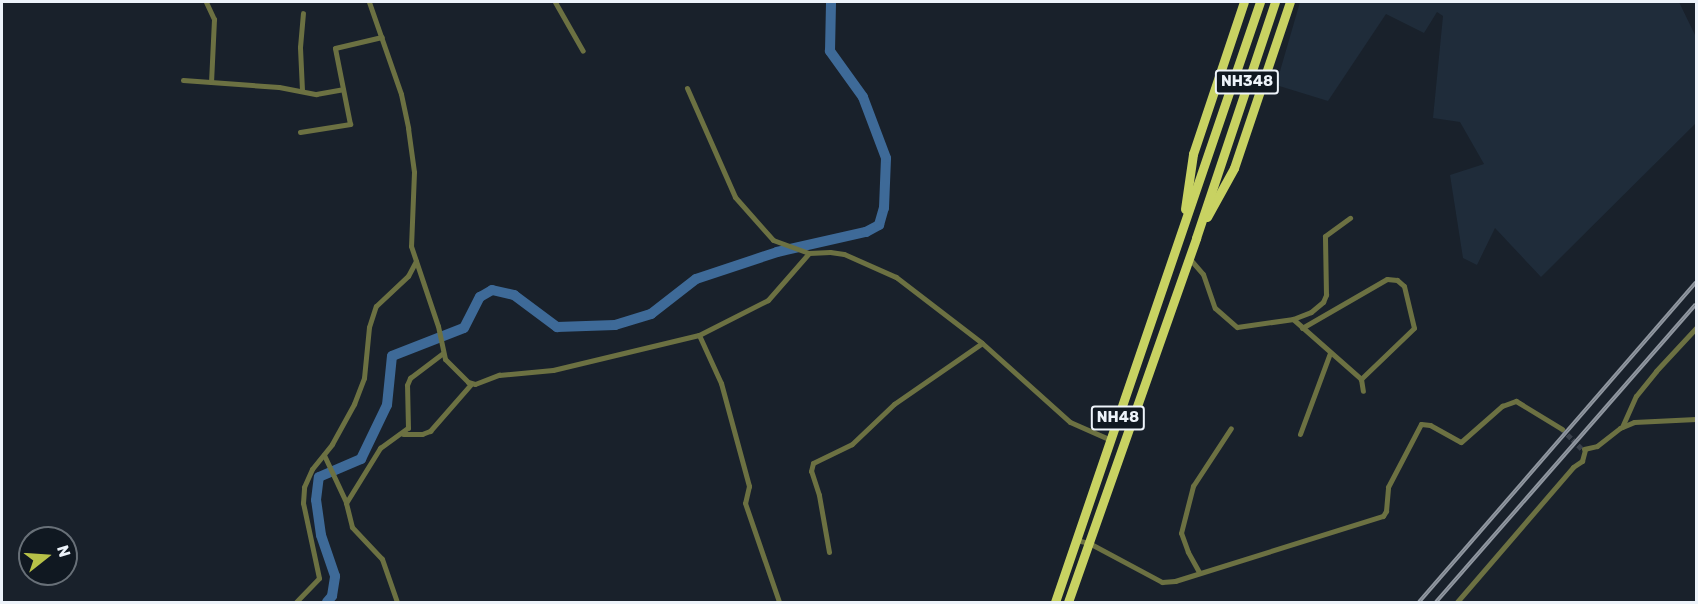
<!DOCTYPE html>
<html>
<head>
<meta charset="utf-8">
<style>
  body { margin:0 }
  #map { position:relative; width:1698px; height:604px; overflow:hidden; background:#19212b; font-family:Rubik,sans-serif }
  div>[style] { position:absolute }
  .built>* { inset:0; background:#1f2c3a }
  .river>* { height:10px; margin:-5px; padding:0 5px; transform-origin:5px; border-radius:5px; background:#3e6a98 }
  .minor-tunnel>* { height:5px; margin-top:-2.5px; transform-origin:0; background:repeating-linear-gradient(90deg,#39404a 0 5px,transparent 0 7.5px) }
  .minor>* { height:5px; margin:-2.5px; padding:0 2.5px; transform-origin:2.5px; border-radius:2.5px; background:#6c7142 }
  .trunk>* { height:9px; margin:-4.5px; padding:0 4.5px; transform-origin:4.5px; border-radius:4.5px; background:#c8d262 }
  .rail>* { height:4px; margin-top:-2px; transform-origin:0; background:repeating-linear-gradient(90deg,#101821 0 4.5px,#9097a0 0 9px); box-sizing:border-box; border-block:2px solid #9097a0 }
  span { translate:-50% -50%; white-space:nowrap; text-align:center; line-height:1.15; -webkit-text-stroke:4.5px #101821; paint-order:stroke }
  .shield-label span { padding:2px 4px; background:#101821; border:2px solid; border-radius:4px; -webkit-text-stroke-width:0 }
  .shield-label { font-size:15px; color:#edf3fa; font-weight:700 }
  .frame { position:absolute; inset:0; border:3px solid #edf3fa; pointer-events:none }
  .north { position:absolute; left:18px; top:526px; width:60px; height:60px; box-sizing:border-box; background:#101821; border:2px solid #687078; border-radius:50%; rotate:73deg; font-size:16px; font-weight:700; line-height:24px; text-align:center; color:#edf3fa }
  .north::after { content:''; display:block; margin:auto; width:21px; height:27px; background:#b7c148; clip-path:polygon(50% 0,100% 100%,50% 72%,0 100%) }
</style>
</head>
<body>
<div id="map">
  <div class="built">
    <div style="clip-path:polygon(1300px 2px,1679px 2px,1696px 37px,1696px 123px,1541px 277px,1495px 228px,1477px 265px,1463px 258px,1450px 175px,1484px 164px,1460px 122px,1433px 118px,1443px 16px,1437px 12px,1424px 33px,1386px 14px,1328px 101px,1276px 85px)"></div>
  </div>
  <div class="river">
    <div style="left:327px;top:602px;width:8px;rotate:-50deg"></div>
    <div style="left:332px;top:596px;width:20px;rotate:-81deg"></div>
    <div style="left:335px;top:576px;width:43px;rotate:-108.9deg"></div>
    <div style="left:321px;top:535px;width:35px;rotate:-98deg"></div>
    <div style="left:316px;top:500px;width:23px;rotate:-83deg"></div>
    <div style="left:319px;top:477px;width:46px;rotate:-23.2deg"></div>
    <div style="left:361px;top:459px;width:60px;rotate:-64.3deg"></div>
    <div style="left:387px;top:405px;width:49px;rotate:-84.2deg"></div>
    <div style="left:392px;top:356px;width:77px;rotate:-21.3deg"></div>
    <div style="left:464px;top:328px;width:35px;rotate:-63deg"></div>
    <div style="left:480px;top:297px;width:14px;rotate:-30deg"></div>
    <div style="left:492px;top:290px;width:23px;rotate:13deg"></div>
    <div style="left:514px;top:295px;width:54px;rotate:36.7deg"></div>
    <div style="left:557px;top:327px;width:58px;rotate:-2deg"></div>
    <div style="left:615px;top:325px;width:38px;rotate:-17deg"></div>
    <div style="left:651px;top:314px;width:57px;rotate:-37.9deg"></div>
    <div style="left:696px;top:279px;width:85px;rotate:-18.4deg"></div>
    <div style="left:777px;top:252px;width:91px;rotate:-12.7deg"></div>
    <div style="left:866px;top:232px;width:15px;rotate:-28deg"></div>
    <div style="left:879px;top:225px;width:18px;rotate:-74deg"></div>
    <div style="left:884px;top:208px;width:50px;rotate:-87.7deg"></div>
    <div style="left:886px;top:158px;width:65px;rotate:-110.7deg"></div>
    <div style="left:863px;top:97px;width:57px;rotate:-125.7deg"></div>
    <div style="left:830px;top:51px;width:49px;rotate:-88.8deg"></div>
  </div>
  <div class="minor-tunnel">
    <div style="left:1562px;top:429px;width:28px;rotate:45deg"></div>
  </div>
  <div class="minor">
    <div style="left:206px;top:2px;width:19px;rotate:65deg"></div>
    <div style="left:214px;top:19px;width:63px;rotate:92.7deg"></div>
    <div style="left:369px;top:2px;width:97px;rotate:70.8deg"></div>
    <div style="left:401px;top:94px;width:35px;rotate:78deg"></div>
    <div style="left:408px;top:128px;width:44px;rotate:82.2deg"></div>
    <div style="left:414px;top:172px;width:74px;rotate:92.3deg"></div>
    <div style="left:411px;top:246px;width:84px;rotate:71.4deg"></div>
    <div style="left:438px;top:326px;width:34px;rotate:78deg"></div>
    <div style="left:445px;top:359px;width:33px;rotate:45deg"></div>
    <div style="left:468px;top:382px;width:7px;rotate:16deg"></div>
    <div style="left:475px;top:384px;width:26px;rotate:-21deg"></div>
    <div style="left:499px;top:375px;width:54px;rotate:-5.3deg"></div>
    <div style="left:553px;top:370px;width:150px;rotate:-13.5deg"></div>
    <div style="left:699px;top:335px;width:77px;rotate:-26.9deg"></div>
    <div style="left:768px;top:300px;width:62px;rotate:-48.9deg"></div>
    <div style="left:809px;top:253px;width:21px;rotate:-3deg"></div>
    <div style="left:830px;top:252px;width:14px;rotate:8deg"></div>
    <div style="left:844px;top:254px;width:57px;rotate:23.9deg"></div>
    <div style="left:896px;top:277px;width:108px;rotate:37.5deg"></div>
    <div style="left:982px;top:343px;width:118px;rotate:41.9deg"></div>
    <div style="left:1070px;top:422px;width:45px;rotate:23.7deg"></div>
    <div style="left:555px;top:2px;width:56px;rotate:60.3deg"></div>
    <div style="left:183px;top:80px;width:96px;rotate:4.2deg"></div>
    <div style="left:279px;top:87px;width:38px;rotate:11deg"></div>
    <div style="left:316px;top:94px;width:27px;rotate:-10deg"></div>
    <div style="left:687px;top:88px;width:119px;rotate:66.2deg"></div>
    <div style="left:735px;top:197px;width:57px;rotate:48.5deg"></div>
    <div style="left:773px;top:240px;width:38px;rotate:20deg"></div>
    <div style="left:302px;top:90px;width:43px;rotate:-92.7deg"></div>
    <div style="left:300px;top:47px;width:34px;rotate:-85deg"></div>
    <div style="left:300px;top:132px;width:51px;rotate:-9.1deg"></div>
    <div style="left:350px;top:124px;width:77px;rotate:-101.2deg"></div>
    <div style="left:335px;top:48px;width:48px;rotate:-13.2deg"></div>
    <div style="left:1189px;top:258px;width:21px;rotate:49deg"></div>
    <div style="left:1203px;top:274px;width:36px;rotate:71deg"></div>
    <div style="left:1215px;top:308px;width:29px;rotate:41deg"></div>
    <div style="left:1237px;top:327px;width:57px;rotate:-8.1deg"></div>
    <div style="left:1293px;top:319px;width:19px;rotate:-21deg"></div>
    <div style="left:1311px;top:312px;width:16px;rotate:-40deg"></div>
    <div style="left:1323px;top:302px;width:8px;rotate:-67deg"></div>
    <div style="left:1326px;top:295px;width:59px;rotate:-91deg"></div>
    <div style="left:1325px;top:236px;width:31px;rotate:-36deg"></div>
    <div style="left:1293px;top:319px;width:91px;rotate:41.4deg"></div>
    <div style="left:1361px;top:379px;width:12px;rotate:81deg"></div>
    <div style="left:1302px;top:328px;width:98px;rotate:-30deg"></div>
    <div style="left:1387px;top:279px;width:10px;rotate:6deg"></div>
    <div style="left:1397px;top:280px;width:9px;rotate:41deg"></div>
    <div style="left:1404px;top:286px;width:43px;rotate:76.6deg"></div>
    <div style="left:1414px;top:328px;width:74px;rotate:136.1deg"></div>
    <div style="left:699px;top:335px;width:53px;rotate:65.4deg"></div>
    <div style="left:721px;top:383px;width:107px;rotate:74.8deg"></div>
    <div style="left:749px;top:486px;width:17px;rotate:103deg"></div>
    <div style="left:745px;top:503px;width:105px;rotate:71deg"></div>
    <div style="left:1622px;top:427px;width:34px;rotate:-66deg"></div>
    <div style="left:1636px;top:396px;width:32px;rotate:-51deg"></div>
    <div style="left:1656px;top:371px;width:59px;rotate:-47.1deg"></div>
    <div style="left:403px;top:434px;width:19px"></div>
    <div style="left:422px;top:434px;width:9px;rotate:-21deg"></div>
    <div style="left:430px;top:431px;width:62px;rotate:-48.9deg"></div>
    <div style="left:1300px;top:434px;width:86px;rotate:-69.7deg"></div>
    <div style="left:1584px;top:449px;width:13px;rotate:-13deg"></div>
    <div style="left:1597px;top:446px;width:29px;rotate:-38deg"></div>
    <div style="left:1620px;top:428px;width:15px;rotate:-23deg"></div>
    <div style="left:1634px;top:422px;width:62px;rotate:-2.8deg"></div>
    <div style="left:324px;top:455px;width:52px;rotate:64.9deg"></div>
    <div style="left:1076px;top:540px;width:13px;rotate:13deg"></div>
    <div style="left:1089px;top:543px;width:83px;rotate:28.1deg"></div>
    <div style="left:1162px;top:582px;width:13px;rotate:-4deg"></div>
    <div style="left:1175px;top:581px;width:218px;rotate:-17.4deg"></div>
    <div style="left:1383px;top:516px;width:6px;rotate:-59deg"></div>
    <div style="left:1386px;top:511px;width:24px;rotate:-85deg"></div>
    <div style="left:1388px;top:487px;width:71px;rotate:-62.4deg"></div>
    <div style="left:1421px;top:424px;width:9px;rotate:6deg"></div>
    <div style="left:1430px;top:425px;width:35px;rotate:29deg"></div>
    <div style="left:1461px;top:442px;width:55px;rotate:-41.3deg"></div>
    <div style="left:1502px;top:406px;width:15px;rotate:-20deg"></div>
    <div style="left:1516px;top:401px;width:54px;rotate:31.3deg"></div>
    <div style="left:829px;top:552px;width:58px;rotate:-100deg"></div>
    <div style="left:819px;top:495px;width:25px;rotate:-108deg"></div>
    <div style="left:811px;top:471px;width:8px;rotate:-76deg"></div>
    <div style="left:813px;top:463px;width:43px;rotate:-26deg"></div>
    <div style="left:852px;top:444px;width:58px;rotate:-43.6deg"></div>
    <div style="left:894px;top:404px;width:107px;rotate:-34.7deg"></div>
    <div style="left:1199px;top:572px;width:23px;rotate:-119deg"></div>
    <div style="left:1188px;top:552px;width:20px;rotate:-110deg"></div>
    <div style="left:1181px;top:533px;width:49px;rotate:-75.7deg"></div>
    <div style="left:1193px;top:486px;width:69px;rotate:-56.8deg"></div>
    <div style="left:296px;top:602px;width:33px;rotate:-46deg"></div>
    <div style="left:319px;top:578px;width:77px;rotate:-102deg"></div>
    <div style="left:303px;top:503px;width:16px;rotate:-86deg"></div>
    <div style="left:304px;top:487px;width:20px;rotate:-66deg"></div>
    <div style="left:312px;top:469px;width:32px;rotate:-51deg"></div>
    <div style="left:332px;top:444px;width:46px;rotate:-61.2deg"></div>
    <div style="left:354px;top:404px;width:28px;rotate:-69deg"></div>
    <div style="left:364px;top:378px;width:51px;rotate:-84.4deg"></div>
    <div style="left:369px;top:327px;width:22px;rotate:-72deg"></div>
    <div style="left:376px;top:306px;width:44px;rotate:-43.2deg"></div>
    <div style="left:408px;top:276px;width:17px;rotate:-62deg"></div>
    <div style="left:397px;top:602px;width:46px;rotate:-109.2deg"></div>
    <div style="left:382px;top:559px;width:44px;rotate:-133.2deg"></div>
    <div style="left:352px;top:527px;width:25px;rotate:-104deg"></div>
    <div style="left:346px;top:503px;width:65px;rotate:-58.3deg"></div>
    <div style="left:380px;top:448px;width:34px;rotate:-36deg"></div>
    <div style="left:408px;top:428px;width:43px;rotate:-91.3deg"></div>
    <div style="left:407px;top:385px;width:8px;rotate:-67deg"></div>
    <div style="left:410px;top:378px;width:41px;rotate:-37.1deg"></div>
    <div style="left:1457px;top:602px;width:178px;rotate:-49.3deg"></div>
    <div style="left:1573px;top:467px;width:11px;rotate:-34deg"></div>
    <div style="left:1582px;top:461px;width:11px;rotate:-75deg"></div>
  </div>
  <div class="trunk">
    <div style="left:1185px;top:209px;width:56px;rotate:-81.7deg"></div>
    <div style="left:1193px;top:154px;width:160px;rotate:-71.5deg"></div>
    <div style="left:1207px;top:217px;width:56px;rotate:-61.1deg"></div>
    <div style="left:1234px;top:168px;width:175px;rotate:-71.4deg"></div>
    <div style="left:1055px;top:602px;width:634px;rotate:-71.14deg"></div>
    <div style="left:1068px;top:602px;width:386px;rotate:-70.6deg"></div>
    <div style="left:1196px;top:238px;width:249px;rotate:-71.5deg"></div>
  </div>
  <div class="rail">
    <div style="left:1419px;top:602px;width:423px;rotate:-49.1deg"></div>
    <div style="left:1436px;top:602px;width:395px;rotate:-48.9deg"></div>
  </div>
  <div class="shield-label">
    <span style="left:1247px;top:82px">NH348</span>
    <span style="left:1118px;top:418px">NH48</span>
  </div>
  <div class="frame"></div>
  <div class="north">N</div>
</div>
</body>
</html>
